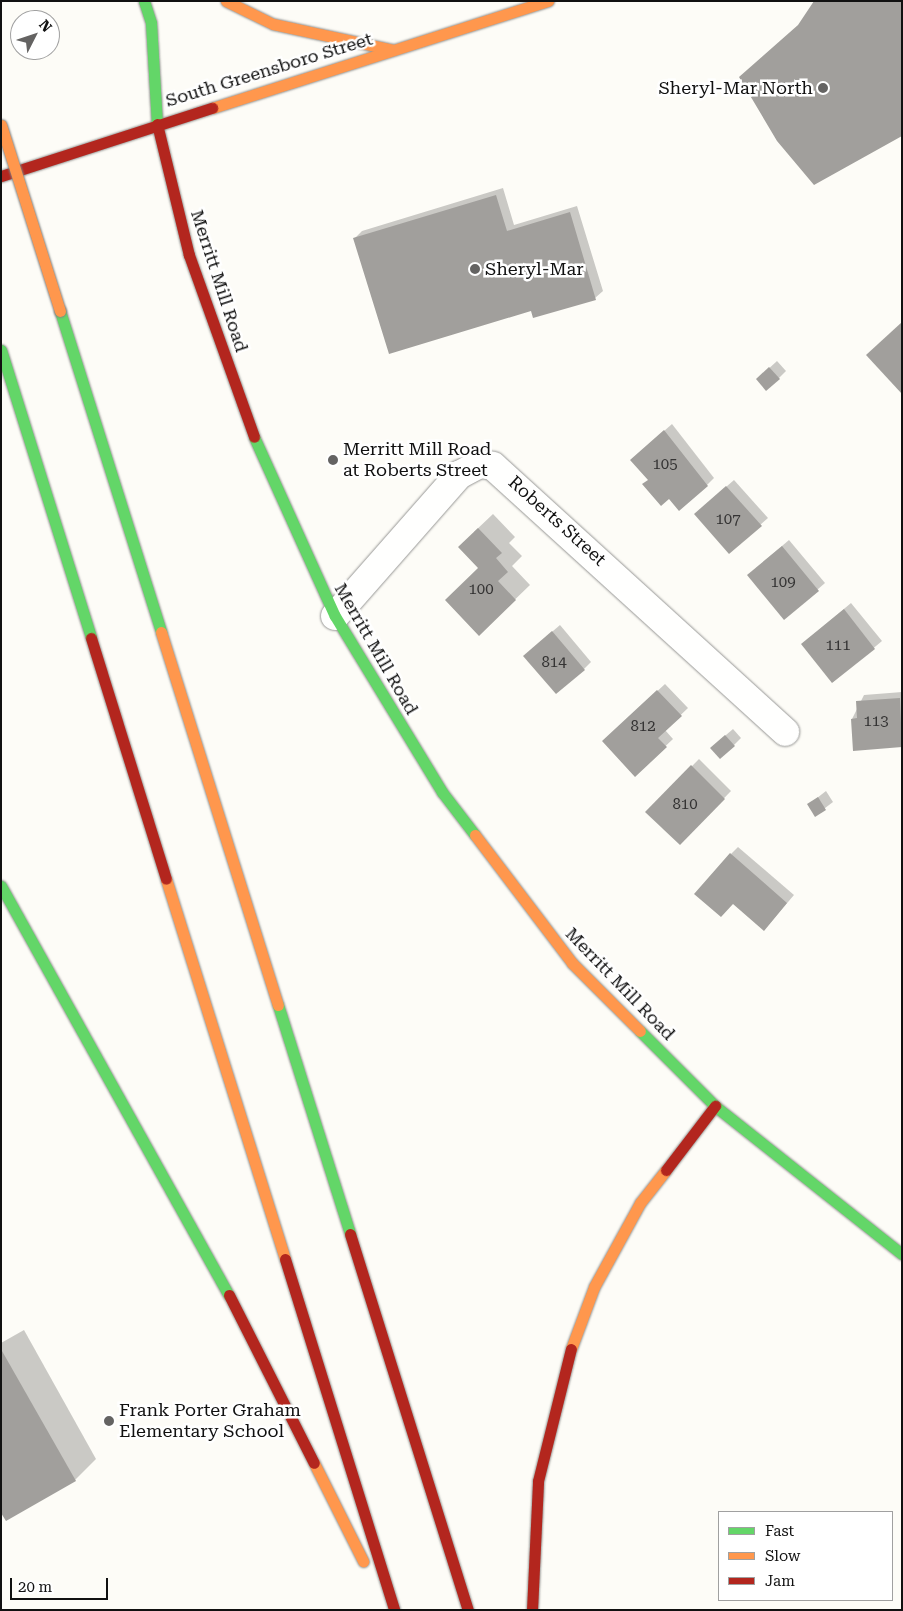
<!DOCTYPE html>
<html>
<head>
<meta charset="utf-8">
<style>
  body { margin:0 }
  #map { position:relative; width:903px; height:1611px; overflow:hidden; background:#fdfcf7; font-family:"Roboto Serif",serif }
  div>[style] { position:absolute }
  .shadow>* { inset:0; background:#0003 }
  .building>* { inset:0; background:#a19f9c }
  .roads { filter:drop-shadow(0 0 1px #979795) drop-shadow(0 0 1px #979795) }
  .street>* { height:28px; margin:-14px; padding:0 14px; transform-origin:14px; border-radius:14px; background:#fffffe }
  .fast>* { height:11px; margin:-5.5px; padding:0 5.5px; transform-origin:5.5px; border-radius:5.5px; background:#63d668 }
  .slow>* { height:11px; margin:-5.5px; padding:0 5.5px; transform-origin:5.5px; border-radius:5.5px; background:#ff974d }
  .jam>* { height:11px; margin:-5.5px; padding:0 5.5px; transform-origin:5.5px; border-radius:5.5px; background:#b3261e }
  .bridges { filter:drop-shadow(0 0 1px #858482) drop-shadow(0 0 1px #858482) }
  .slow-bridge>* { height:11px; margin:-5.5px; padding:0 5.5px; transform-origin:5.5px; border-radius:5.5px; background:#ff974d }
  .dots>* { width:14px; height:14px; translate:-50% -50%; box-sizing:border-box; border:2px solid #fff; border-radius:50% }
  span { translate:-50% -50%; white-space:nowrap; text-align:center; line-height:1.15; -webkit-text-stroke:5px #fff; paint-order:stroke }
  .number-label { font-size:15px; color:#353434 }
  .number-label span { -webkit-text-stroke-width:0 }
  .street-label { font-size:18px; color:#111 }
  .poi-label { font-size:18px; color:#111 }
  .right { translate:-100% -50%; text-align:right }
  .left { translate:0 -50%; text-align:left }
  .frame { position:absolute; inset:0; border:2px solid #111; pointer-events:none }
  .legend { position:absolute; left:718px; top:1511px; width:175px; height:90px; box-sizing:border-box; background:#fff; border:1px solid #a0a0a0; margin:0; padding:6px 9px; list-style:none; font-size:15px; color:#111 }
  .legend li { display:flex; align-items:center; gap:10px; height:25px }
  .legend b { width:25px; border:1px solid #a0a0a0 }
  .north { position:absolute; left:10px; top:10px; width:50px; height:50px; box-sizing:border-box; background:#fff; border:1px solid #a0a0a0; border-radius:50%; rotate:49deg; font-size:14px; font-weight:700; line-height:20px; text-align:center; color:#111 }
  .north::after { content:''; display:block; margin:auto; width:18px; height:22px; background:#646362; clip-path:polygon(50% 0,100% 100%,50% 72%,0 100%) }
  .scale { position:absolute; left:10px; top:1578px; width:98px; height:22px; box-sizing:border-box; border:2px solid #111; border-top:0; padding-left:6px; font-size:15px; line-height:18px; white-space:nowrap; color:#111; -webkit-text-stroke:4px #fff; paint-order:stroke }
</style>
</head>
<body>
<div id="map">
  <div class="shadow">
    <div style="clip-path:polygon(503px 188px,514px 225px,577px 206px,603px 291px,595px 298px,532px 309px,355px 238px,362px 231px)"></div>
    <div style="clip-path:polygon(777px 361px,786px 371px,779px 378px,765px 372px)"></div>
    <div style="clip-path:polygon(672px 424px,714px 478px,707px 485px,669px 497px,649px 479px,639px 453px)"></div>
    <div style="clip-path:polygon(734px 480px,768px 518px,730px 552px,703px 507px)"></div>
    <div style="clip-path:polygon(493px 514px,515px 537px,509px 543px,522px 556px,512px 566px,530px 585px,479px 634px,480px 568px,474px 532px)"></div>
    <div style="clip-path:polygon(789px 540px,825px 583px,785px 618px,756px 568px)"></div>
    <div style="clip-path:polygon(851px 603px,882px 641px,833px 682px,802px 644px)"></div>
    <div style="clip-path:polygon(560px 625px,591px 662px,584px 669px,532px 649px)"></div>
    <div style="clip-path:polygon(665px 684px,688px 708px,665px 730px,673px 739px,635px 775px,611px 734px)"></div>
    <div style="clip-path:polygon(902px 692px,902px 746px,852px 719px,864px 695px)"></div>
    <div style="clip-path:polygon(733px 729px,741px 738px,734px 745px,719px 741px)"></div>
    <div style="clip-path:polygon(699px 759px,731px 791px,680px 844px,647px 812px)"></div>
    <div style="clip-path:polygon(826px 791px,833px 802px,816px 815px,808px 805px)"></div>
    <div style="clip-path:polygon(738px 847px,794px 895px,771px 922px,731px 854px)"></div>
    <div style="clip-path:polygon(24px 1330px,96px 1459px,75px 1480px,1px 1510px,1px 1343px)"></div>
  </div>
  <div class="building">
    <div style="clip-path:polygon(814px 1px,902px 1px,902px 136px,814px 185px,777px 141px,739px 77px,798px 25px)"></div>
    <div style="clip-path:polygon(496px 195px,507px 231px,570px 212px,596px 300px,533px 318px,531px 311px,389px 354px,353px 238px)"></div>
    <div style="clip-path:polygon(902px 322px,902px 394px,866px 355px)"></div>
    <div style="clip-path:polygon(769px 367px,780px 379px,766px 391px,756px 379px)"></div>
    <div style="clip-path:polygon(664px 430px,708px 486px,679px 511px,669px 499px,661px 506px,642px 484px,648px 480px,630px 460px)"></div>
    <div style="clip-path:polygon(726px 486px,762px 526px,729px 554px,694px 514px)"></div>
    <div style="clip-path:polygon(478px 528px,502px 553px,496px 558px,508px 572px,498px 581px,516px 600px,479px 636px,445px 600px,478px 568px,458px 547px)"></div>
    <div style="clip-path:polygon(782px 546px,819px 591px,784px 620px,747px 575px)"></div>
    <div style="clip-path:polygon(844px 609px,875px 649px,832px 683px,801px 644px)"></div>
    <div style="clip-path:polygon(552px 631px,585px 670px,556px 694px,523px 656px)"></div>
    <div style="clip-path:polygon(657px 690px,682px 716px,658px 738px,667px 747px,635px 777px,602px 741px)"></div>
    <div style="clip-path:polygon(900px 698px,902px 747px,853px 751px,851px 719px,857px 718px,856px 701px)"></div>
    <div style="clip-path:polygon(725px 735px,735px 746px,720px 759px,710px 748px)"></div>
    <div style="clip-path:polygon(691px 765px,725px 799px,680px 845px,645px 812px)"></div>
    <div style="clip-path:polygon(818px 797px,826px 810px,815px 817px,807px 804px)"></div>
    <div style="clip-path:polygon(730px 853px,787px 903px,764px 931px,733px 904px,721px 917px,694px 894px)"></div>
    <div style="clip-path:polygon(2px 1351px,76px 1481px,6px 1521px,1px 1513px)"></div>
  </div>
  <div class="roads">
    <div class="street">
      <div style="left:335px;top:616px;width:188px;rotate:-48.7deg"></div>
      <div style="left:459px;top:475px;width:24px;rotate:-28deg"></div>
      <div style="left:480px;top:464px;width:13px;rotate:9deg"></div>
      <div style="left:493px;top:466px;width:395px;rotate:42.3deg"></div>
    </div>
    <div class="fast">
      <div style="left:144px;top:1px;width:23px;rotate:72deg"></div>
      <div style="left:151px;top:23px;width:101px;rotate:86.6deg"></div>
      <div style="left:60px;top:311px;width:337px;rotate:72.5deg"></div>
      <div style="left:1px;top:350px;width:302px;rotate:72.6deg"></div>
      <div style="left:254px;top:437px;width:196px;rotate:65.7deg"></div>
      <div style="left:335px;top:616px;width:206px;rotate:58.7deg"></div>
      <div style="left:442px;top:792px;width:54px;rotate:52.5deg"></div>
      <div style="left:1px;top:886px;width:468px;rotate:60.9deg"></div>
      <div style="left:278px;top:1005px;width:240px;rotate:72.5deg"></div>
      <div style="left:640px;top:1031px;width:106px;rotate:45deg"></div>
      <div style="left:715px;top:1106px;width:238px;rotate:38.4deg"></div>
    </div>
    <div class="slow">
      <div style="left:226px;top:1px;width:52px;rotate:26.1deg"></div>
      <div style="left:273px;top:24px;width:123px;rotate:12.2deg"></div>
      <div style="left:212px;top:108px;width:353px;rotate:-17.7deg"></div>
      <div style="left:161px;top:632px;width:391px;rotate:72.6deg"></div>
      <div style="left:475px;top:835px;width:161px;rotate:52.8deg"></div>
      <div style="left:572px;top:963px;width:96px;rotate:45deg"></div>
      <div style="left:166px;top:879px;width:398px;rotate:72.6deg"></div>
      <div style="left:571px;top:1349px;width:66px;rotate:-69.6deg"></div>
      <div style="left:594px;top:1287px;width:96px;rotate:-61.3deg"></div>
      <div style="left:640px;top:1203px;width:42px;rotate:-51.8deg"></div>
      <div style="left:314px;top:1463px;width:110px;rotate:63.4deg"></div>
    </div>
    <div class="jam">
      <div style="left:157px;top:124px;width:135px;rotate:76.3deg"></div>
      <div style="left:189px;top:255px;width:193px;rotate:70.3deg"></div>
      <div style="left:1px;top:176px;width:222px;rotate:-17.9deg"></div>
      <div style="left:91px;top:638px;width:252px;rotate:72.7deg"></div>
      <div style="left:666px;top:1170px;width:81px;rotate:-52.6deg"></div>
      <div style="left:350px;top:1234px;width:394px;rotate:72.6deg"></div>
      <div style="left:285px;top:1259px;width:368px;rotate:72.7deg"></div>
      <div style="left:229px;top:1295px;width:188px;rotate:63.2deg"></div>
      <div style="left:532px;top:1610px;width:129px;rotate:-87.3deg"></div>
      <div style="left:538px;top:1481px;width:136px;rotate:-76deg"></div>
    </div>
  </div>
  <div class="bridges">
    <div class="slow-bridge">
      <div style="left:1px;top:125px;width:195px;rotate:72.4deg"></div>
    </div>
  </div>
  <div class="dots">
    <div style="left:823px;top:88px;background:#646362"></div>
    <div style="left:475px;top:269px;background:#646362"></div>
    <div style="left:333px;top:460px;background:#646362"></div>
    <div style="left:109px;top:1421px;background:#646362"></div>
  </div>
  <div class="number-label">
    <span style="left:665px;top:465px">105</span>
    <span style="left:728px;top:520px">107</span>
    <span style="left:783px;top:583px">109</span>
    <span style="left:481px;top:590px">100</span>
    <span style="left:838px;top:646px">111</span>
    <span style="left:554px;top:663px">814</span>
    <span style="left:876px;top:722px">113</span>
    <span style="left:643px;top:727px">812</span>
    <span style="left:685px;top:805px">810</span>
  </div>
  <div class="street-label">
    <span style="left:269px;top:70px;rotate:-17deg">South Greensboro Street</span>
    <span style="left:219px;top:281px;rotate:72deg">Merritt Mill Road</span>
    <span style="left:557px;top:521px;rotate:42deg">Roberts Street</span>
    <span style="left:376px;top:649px;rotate:60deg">Merritt Mill Road</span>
    <span style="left:620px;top:984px;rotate:46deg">Merritt Mill Road</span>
  </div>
  <div class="poi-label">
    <span class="right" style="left:813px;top:88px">Sheryl-Mar North</span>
    <span class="left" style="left:485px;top:269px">Sheryl-Mar</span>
    <span class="left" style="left:343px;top:460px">Merritt Mill Road<br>at Roberts Street</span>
    <span class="left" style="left:119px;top:1421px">Frank Porter Graham<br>Elementary School</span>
  </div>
  <div class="frame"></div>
  <ul class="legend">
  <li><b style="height:6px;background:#63d668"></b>Fast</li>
  <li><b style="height:6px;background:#ff974d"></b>Slow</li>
  <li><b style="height:6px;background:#b3261e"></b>Jam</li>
  </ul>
  <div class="north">N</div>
  <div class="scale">20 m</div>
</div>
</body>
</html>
